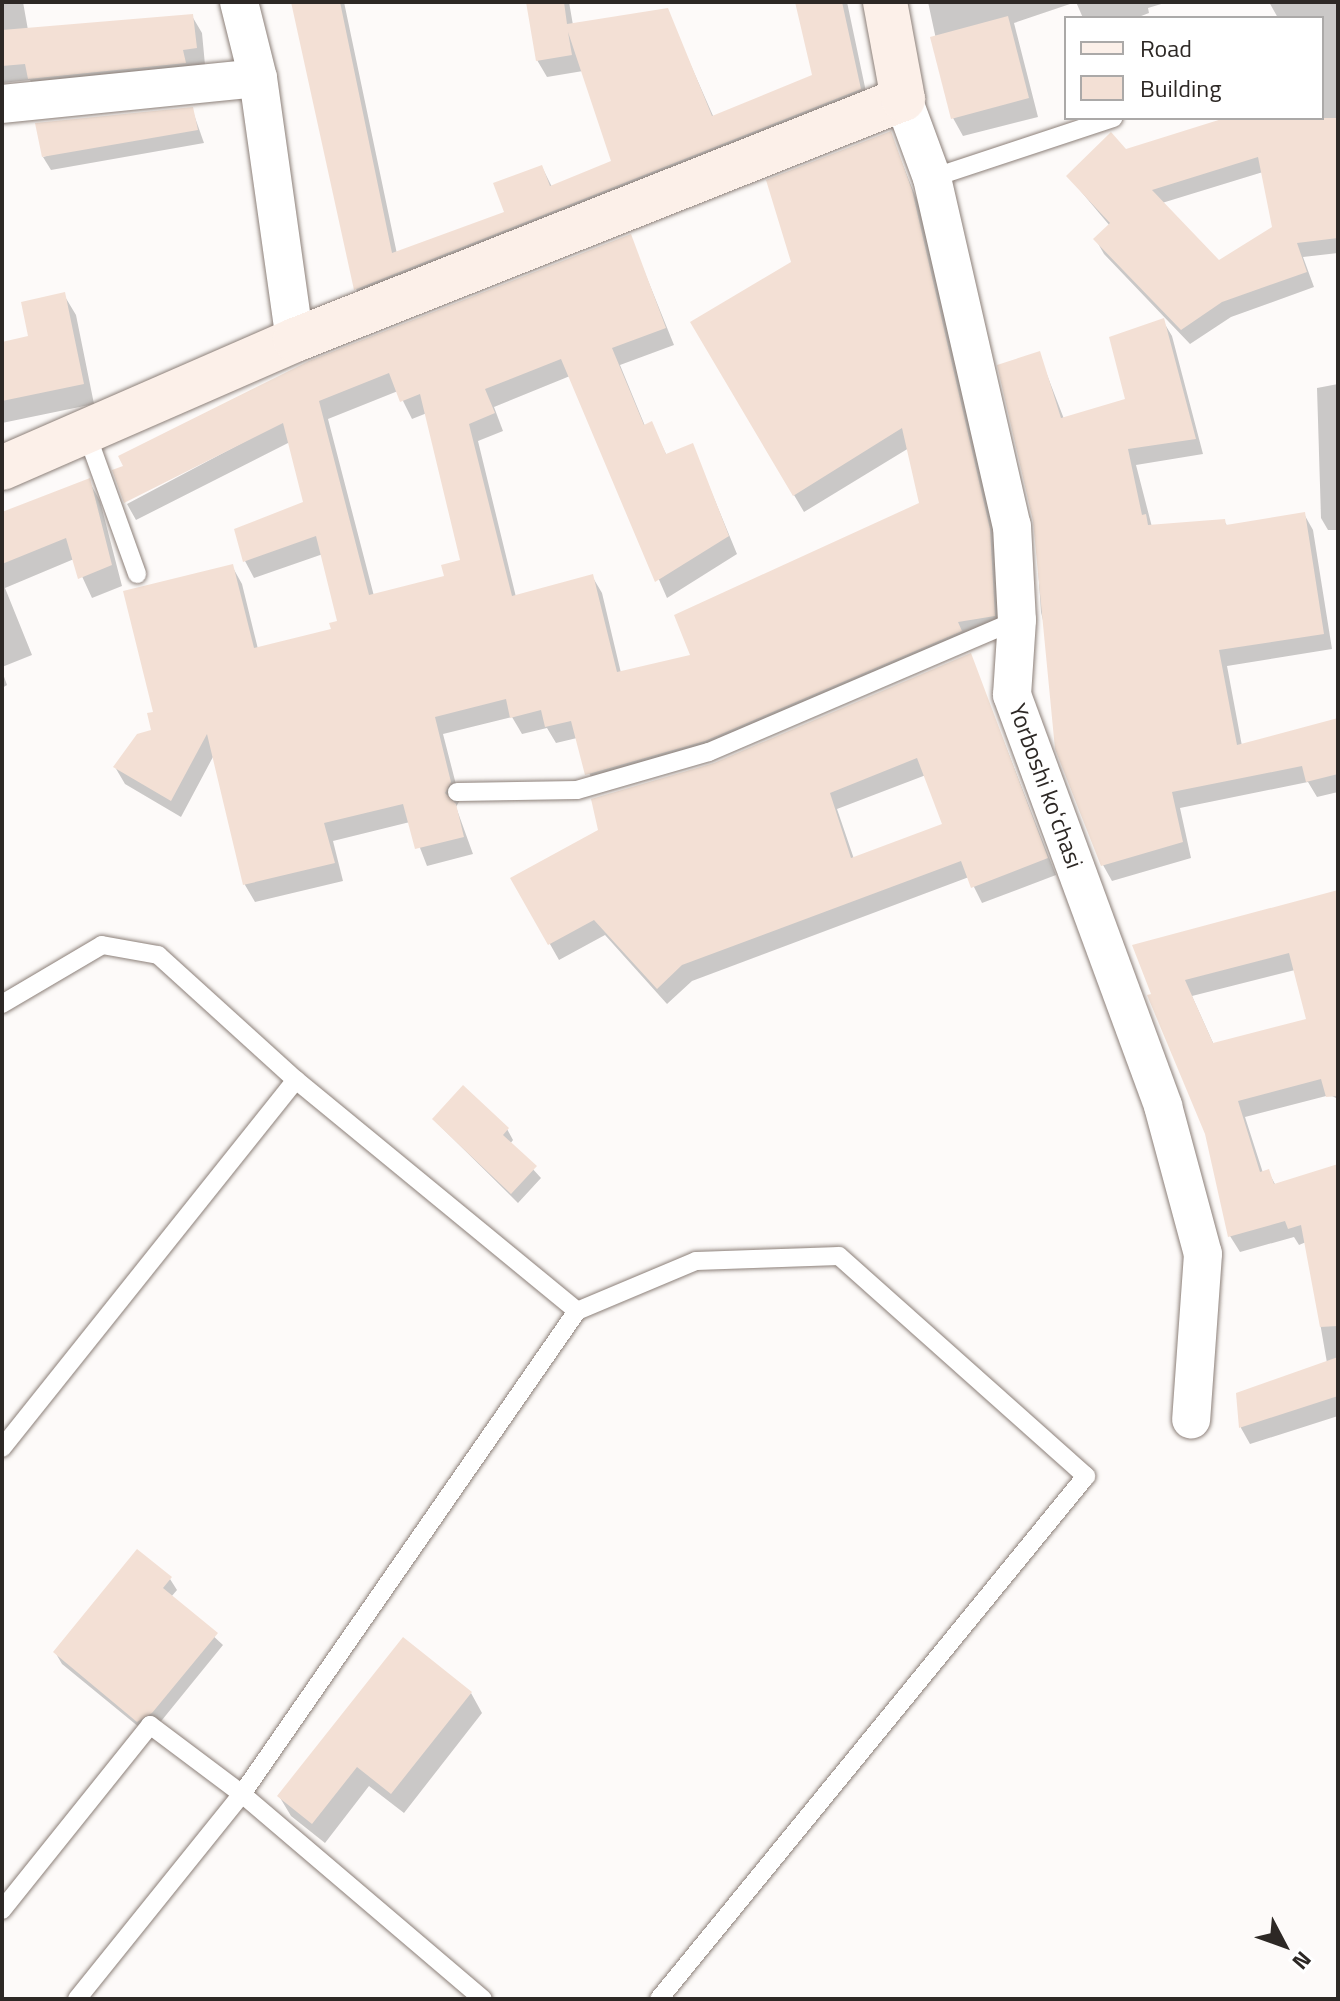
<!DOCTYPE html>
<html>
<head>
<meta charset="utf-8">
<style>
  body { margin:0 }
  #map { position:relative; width:1340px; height:2001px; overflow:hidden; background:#fdfaf9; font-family:"Titillium Web",sans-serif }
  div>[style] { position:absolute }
  .shadow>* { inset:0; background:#0003 }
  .building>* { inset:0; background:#f3e0d5 }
  .roads { filter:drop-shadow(0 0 2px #8c8079) drop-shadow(0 0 2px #8c8079) }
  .service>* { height:18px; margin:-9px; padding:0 9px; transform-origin:9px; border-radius:9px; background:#fff }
  .minor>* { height:38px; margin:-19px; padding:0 19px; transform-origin:19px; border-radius:19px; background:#fff }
  .secondary>* { height:44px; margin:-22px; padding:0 22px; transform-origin:22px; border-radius:22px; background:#fcf0e9 }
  span { translate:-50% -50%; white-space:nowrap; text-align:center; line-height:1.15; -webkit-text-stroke:6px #fff; paint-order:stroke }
  .street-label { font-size:24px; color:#2d2825 }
  .frame { position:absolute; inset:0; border:4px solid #2d2825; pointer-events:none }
  .legend { position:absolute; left:1064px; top:16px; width:260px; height:104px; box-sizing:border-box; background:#fff; border:2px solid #aba9a8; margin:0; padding:10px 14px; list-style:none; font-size:24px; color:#2d2825 }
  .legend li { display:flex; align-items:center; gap:16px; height:40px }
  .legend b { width:40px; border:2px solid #aba9a8 }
  .north { position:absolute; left:1244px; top:1905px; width:80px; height:80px; -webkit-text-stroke:6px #fff; paint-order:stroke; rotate:131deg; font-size:22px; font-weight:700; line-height:32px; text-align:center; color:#2d2825 }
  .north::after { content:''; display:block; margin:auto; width:28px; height:36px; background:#2d2825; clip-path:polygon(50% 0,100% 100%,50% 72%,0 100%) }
</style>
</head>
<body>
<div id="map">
  <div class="shadow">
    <div style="clip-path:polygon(2px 2px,23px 2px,28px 30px,192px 16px,202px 33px,205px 65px,39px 95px,30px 80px,2px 83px)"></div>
    <div style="clip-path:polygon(293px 2px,344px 2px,397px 254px,506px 213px,542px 167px,552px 187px,613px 162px,583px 71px,547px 77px,537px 60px,528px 2px,569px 2px,573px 25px,667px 11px,714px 118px,814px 76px,797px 2px,847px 2px,869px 106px,366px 306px,356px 289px)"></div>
    <div style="clip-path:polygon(928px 2px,1076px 2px,1014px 23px,1038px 117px,963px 136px,953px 118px)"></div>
    <div style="clip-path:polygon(1076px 2px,1168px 2px,1148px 8px,1149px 13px,1136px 18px,1083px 18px)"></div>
    <div style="clip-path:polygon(evenodd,1269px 2px,1338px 2px,1338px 253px,1303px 257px,1314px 287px,1231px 317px,1190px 344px,1104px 254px,1096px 240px,1110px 226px,1068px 176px,1126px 151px,1232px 118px,1322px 118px,1322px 18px,1278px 18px,1269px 2px,1263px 172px,1274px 228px,1219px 262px,1162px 203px,1263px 172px)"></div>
    <div style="clip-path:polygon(192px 109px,204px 143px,51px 170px,43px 157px)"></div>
    <div style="clip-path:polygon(evenodd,890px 133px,921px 210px,999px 548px,1003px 633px,596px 792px,577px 738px,556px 743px,547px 728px,522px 734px,512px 717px,443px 734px,460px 800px,456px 807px,473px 854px,427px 866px,410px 822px,333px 841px,343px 881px,255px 902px,245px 885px,214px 755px,181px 817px,125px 784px,115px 767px,154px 731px,155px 713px,232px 566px,242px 584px,258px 649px,333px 631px,340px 622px,323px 554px,254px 578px,245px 561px,236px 530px,305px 503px,290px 442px,136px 520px,127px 504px,291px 417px,126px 500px,630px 236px,674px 345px,620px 365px,645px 426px,651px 424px,667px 456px,692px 445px,737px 554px,667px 598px,570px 376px,494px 407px,503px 431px,478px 441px,516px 597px,592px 576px,602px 593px,621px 673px,693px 656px,921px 504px,909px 448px,804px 512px,692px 322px,793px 262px,890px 133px,398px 391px,412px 419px,427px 413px,463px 561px,446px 578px,374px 596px,328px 419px,398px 391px)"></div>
    <div style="clip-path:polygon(64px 295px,76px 315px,94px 404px,2px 423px,2px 344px,30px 338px)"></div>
    <div style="clip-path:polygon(1163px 321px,1172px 336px,1203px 454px,1136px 465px,1152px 527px,1224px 521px,1228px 527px,1304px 514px,1313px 530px,1332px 649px,1227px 666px,1242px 746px,1338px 720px,1338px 792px,1317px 797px,1308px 782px,1180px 808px,1191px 858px,1112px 881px,1103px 865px,1041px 612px,1035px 521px,1039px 354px,1064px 419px,1127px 400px)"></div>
    <div style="clip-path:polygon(1338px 384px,1338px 530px,1328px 530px,1321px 518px,1317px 388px)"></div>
    <div style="clip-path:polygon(89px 481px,100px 501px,122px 586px,92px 598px,74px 559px,5px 588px,32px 655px,2px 667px,2px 515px)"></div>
    <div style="clip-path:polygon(evenodd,970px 655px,1056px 875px,982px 903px,969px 877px,692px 981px,667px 1004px,605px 935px,559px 960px,513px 879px,714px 765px,970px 655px,926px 775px,945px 825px,854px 859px,837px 809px,926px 775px)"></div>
    <div style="clip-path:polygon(2px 671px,7px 685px,2px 688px)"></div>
    <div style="clip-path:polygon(evenodd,1338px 892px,1338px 1099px,1330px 1095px,1245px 1117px,1263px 1173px,1268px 1171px,1276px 1186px,1338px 1166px,1338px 1416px,1250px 1444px,1241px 1428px,1238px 1395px,1327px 1363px,1306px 1242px,1299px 1245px,1294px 1237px,1240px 1252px,1230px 1236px,1207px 1133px,1150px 996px,1338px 892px,1295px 970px,1308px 1021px,1214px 1045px,1192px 996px,1295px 970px)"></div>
    <div style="clip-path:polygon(434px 1120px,507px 1129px,513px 1140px,510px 1144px,541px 1178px,518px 1203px)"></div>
    <div style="clip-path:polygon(170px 1579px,177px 1590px,171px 1597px,223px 1645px,158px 1725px,145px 1732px,62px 1664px,55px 1652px)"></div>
    <div style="clip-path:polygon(471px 1693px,482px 1713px,404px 1813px,369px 1786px,325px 1843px,291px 1816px,279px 1796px)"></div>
  </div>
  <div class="building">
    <div style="clip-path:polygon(291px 2px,340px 2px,392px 253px,504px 212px,493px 183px,542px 165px,550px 186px,611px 161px,568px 32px,572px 55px,536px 61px,526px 2px,564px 2px,567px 24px,668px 8px,712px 116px,812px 75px,795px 2px,842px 2px,861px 89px,354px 290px)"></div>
    <div style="clip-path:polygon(193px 14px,197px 48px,183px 50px,186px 63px,28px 79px,25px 64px,2px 66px,2px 30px)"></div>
    <div style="clip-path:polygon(1008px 16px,1029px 98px,951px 119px,930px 37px)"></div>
    <div style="clip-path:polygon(193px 107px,198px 130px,42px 157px,35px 123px)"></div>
    <div style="clip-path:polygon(evenodd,1225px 118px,1338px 118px,1338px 238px,1297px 243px,1307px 272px,1222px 302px,1181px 330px,1093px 239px,1110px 223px,1066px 176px,1111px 132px,1126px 149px,1225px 118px,1258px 157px,1272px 227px,1219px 260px,1152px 190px,1258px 157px)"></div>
    <div style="clip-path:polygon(evenodd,891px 131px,912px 190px,990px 529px,995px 616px,958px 622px,962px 631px,705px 741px,585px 775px,571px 721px,545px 727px,541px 710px,510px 718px,506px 699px,435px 717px,451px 782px,445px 793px,456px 804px,464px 837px,415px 849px,403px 804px,324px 823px,335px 863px,243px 885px,207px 734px,171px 801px,113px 767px,137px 734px,151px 730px,147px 713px,153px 712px,123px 591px,233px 564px,254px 648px,331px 629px,329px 623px,337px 621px,316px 536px,243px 562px,234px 529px,303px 502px,283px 423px,124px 503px,112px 470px,123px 466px,118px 456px,309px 361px,631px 234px,666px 328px,612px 348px,644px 425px,652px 421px,666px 454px,693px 443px,729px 536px,655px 582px,561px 359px,485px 389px,495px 413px,469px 424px,512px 596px,593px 574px,617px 672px,690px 655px,674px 615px,919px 503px,902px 428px,793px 496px,690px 322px,791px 262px,766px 180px,891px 131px,389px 373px,400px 402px,420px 394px,460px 560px,441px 565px,444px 576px,369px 595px,319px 401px,389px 373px)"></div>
    <div style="clip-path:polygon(65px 292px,84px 384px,2px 401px,2px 342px,28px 336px,21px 302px)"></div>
    <div style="clip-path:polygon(1164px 318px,1196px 439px,1128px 449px,1142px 515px,1146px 514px,1148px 525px,1225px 519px,1226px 525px,1305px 512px,1324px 634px,1219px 650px,1237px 745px,1338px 718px,1338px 774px,1306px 782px,1302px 766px,1172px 792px,1183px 842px,1101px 866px,1055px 749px,1033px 521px,997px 365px,1040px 351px,1061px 418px,1125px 399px,1109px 337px)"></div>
    <div style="clip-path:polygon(90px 478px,112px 565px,78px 579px,66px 538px,2px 564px,2px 512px)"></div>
    <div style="clip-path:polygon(evenodd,971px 653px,1048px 858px,971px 888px,961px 861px,682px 965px,657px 989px,594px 920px,548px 945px,510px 878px,598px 830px,591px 799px,714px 763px,971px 653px,917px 758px,942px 824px,851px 858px,830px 793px,917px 758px)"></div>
    <div style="clip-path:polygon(evenodd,1338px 890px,1338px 1096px,1326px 1097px,1321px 1079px,1238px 1101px,1260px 1172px,1269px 1169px,1274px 1184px,1338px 1164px,1338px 1326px,1320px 1327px,1301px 1225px,1288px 1229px,1285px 1221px,1228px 1237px,1205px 1134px,1147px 995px,1151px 994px,1132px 945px,1338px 890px,1289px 953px,1306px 1019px,1213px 1043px,1185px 980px,1289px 953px)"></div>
    <div style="clip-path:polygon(463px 1085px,509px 1128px,503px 1135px,537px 1166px,511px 1194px,432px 1119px)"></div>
    <div style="clip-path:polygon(1338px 1357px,1338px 1396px,1239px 1428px,1236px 1393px)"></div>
    <div style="clip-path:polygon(137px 1549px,172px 1577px,163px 1588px,218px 1633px,152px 1713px,137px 1722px,53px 1652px)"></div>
    <div style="clip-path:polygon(403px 1637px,472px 1692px,391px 1794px,357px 1767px,312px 1824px,277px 1796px)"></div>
  </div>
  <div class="roads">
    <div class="service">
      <div style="left:932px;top:178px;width:191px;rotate:-18.3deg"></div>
      <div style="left:86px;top:432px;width:151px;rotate:70.2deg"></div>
      <div style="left:457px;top:792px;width:120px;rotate:-1deg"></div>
      <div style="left:577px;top:790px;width:137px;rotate:-16.1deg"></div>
      <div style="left:709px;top:752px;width:335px;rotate:-23.2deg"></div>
      <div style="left:2px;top:1004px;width:116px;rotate:-30.5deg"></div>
      <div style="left:102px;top:945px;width:57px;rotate:10.1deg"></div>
      <div style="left:158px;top:955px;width:186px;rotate:42.2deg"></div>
      <div style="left:2px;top:1448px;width:471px;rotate:-51.4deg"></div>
      <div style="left:296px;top:1080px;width:364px;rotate:39.4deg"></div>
      <div style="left:2px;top:1910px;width:237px;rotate:-51.3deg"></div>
      <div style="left:150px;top:1725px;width:115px;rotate:36.9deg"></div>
      <div style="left:242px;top:1794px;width:316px;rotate:40.4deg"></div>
      <div style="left:77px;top:1999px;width:263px;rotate:-51.2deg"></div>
      <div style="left:242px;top:1794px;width:588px;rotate:-55.26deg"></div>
      <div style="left:577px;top:1311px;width:129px;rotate:-22.8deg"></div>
      <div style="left:696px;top:1261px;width:143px;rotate:-2deg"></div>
      <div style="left:839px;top:1256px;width:331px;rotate:41.7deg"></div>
      <div style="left:1086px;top:1476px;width:675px;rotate:129.23deg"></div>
    </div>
    <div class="minor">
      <div style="left:239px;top:2px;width:78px;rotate:76deg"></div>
      <div style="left:258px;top:78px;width:265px;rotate:82deg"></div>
      <div style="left:903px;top:99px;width:84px;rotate:69.8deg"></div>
      <div style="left:932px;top:178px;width:357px;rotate:77.1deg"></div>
      <div style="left:1012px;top:526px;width:94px;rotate:87deg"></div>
      <div style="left:1017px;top:620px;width:75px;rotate:93.8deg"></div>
      <div style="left:1012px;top:695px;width:438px;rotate:69.8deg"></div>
      <div style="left:1163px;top:1106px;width:153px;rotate:74.9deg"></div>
      <div style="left:1203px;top:1254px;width:166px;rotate:94.1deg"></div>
      <div style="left:2px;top:104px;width:257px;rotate:-5.8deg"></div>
    </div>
    <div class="secondary">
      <div style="left:2px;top:468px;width:320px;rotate:-23.6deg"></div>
      <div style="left:295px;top:340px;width:654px;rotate:-21.62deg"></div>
      <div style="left:903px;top:99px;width:99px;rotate:-100.5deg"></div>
    </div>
  </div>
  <div class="street-label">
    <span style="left:1046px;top:786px;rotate:70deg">Yorboshi koʻchasi</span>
  </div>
  <div class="frame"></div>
  <ul class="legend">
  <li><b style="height:10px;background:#fcf0e9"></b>Road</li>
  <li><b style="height:22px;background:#f3e0d5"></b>Building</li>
  </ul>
  <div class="north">N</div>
</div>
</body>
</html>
